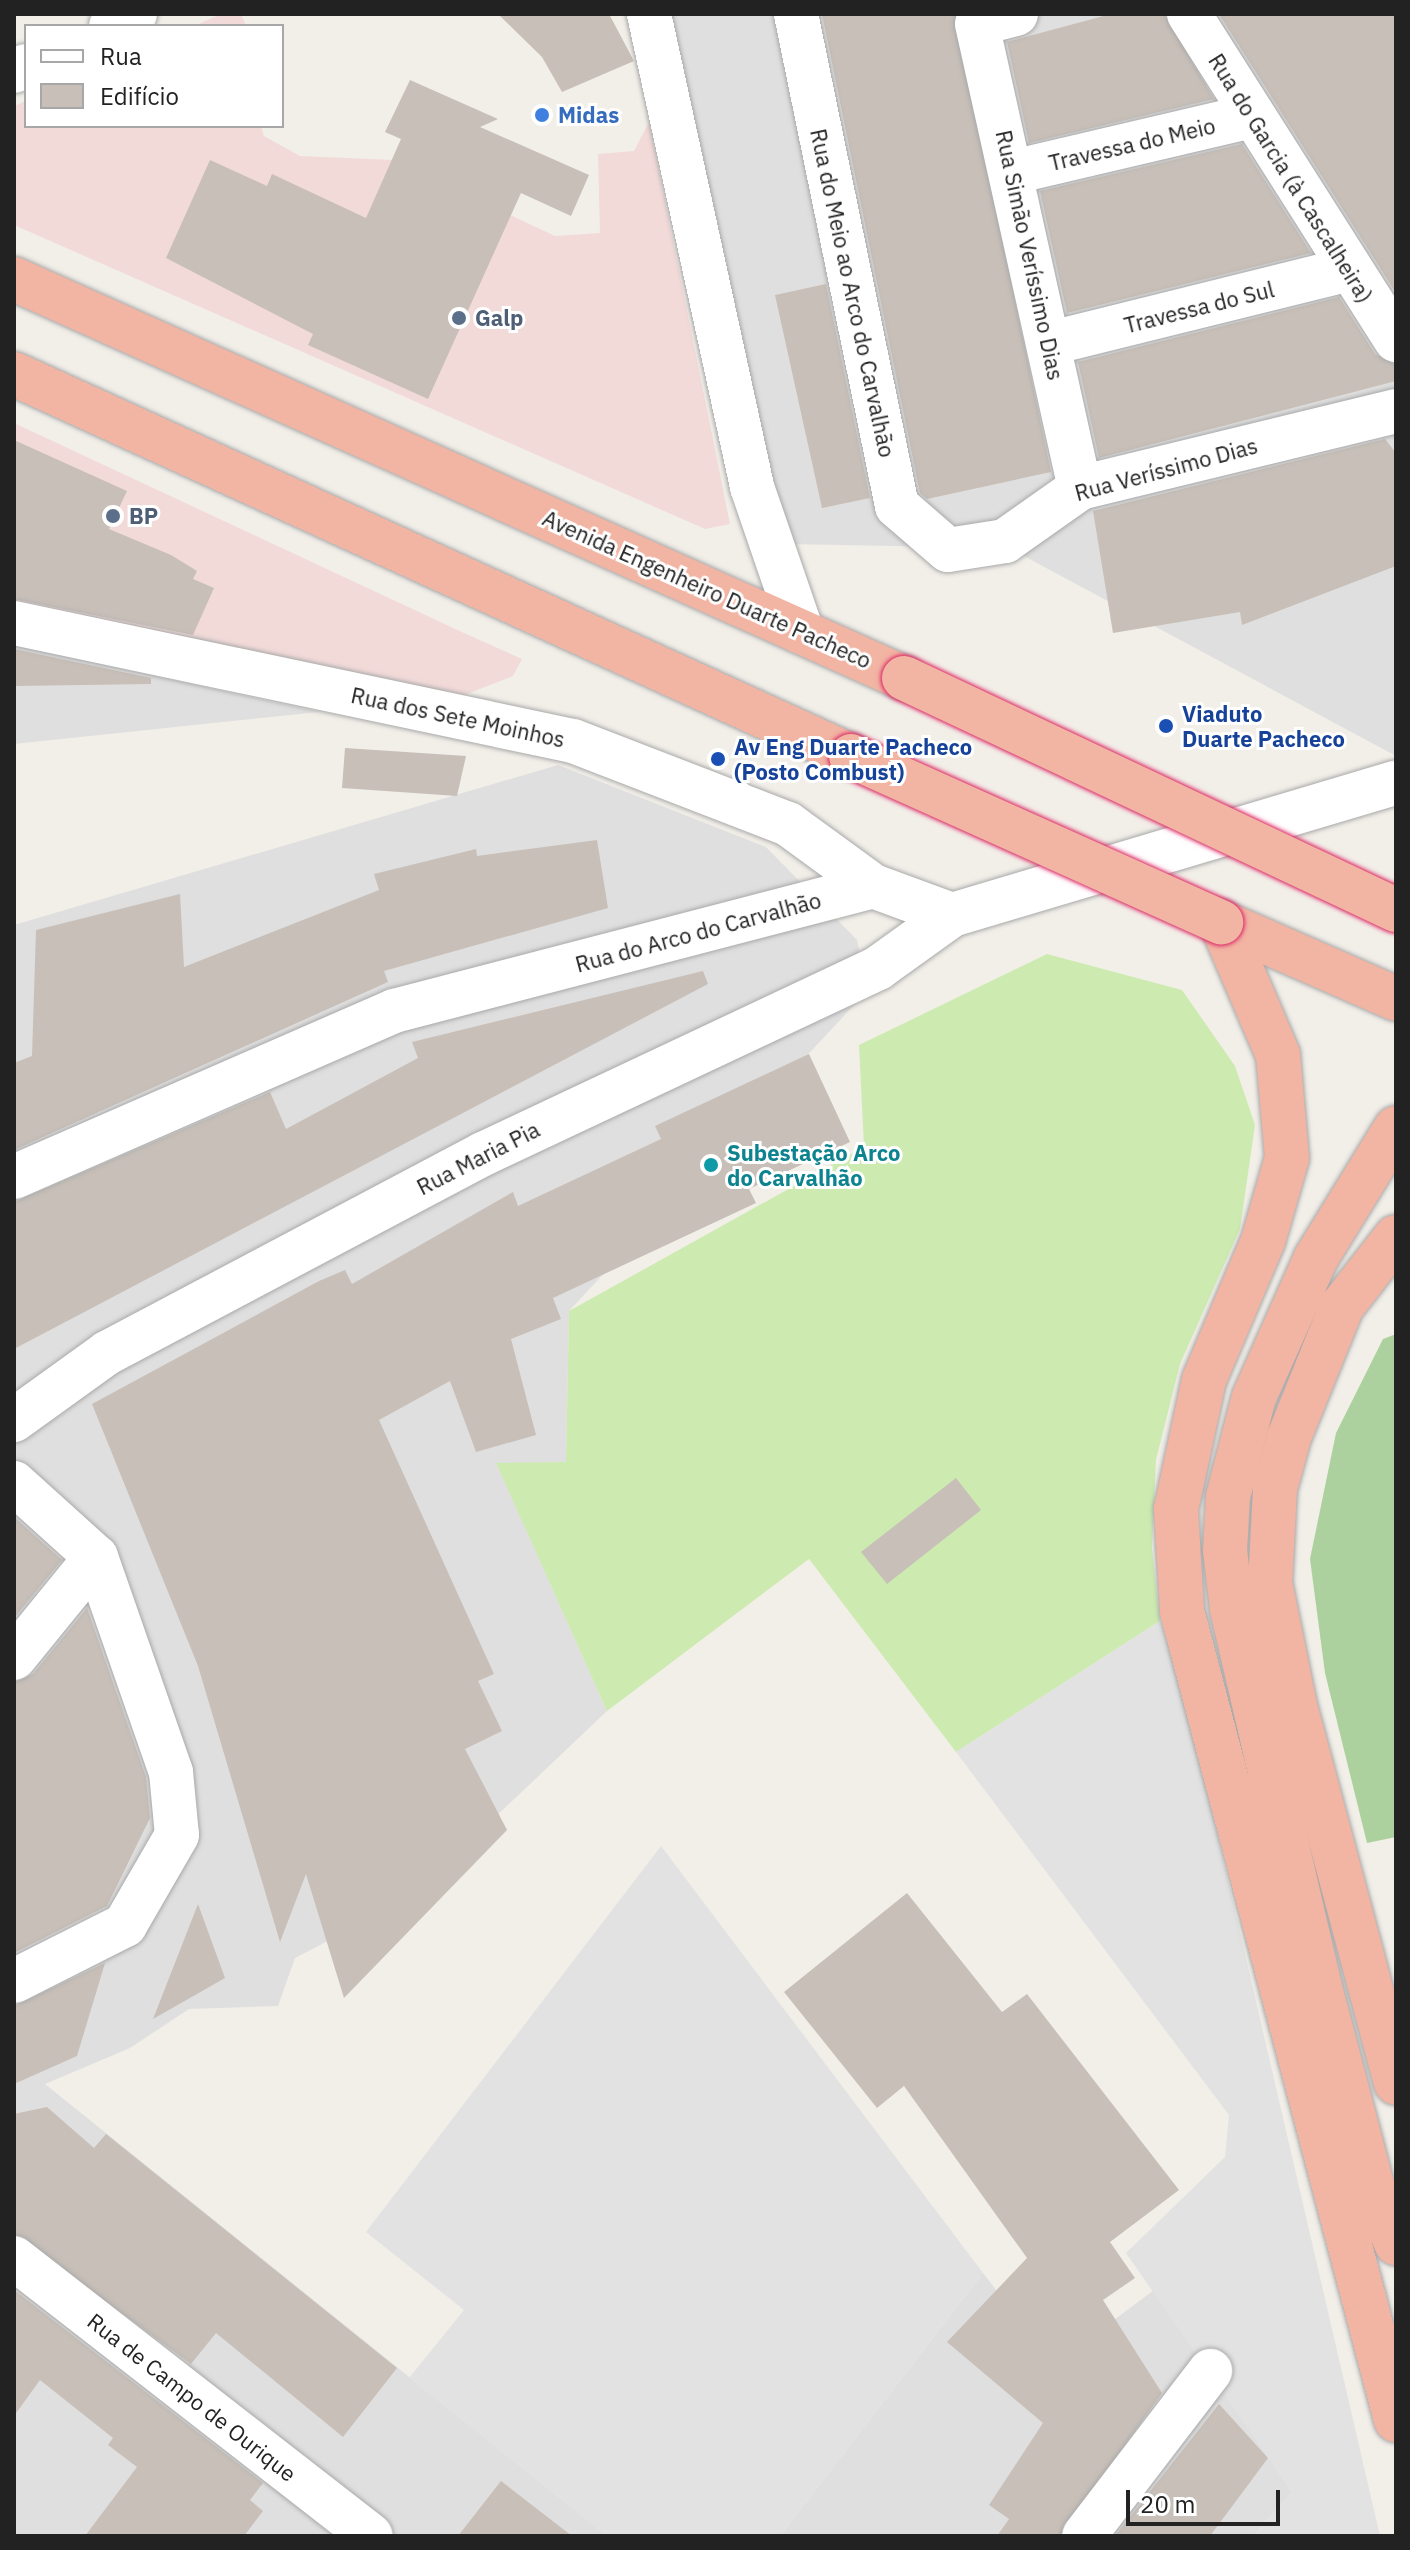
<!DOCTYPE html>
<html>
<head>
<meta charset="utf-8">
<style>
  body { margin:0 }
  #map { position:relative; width:1410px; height:2550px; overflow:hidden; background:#f2efe9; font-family:"IBM Plex Sans",sans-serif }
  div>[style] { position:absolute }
  .residential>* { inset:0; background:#e0dfdf }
  .commercial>* { inset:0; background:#f2dad9 }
  .grass>* { inset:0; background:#cdebb0 }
  .forest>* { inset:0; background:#add19e }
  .parking>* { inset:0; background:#e2e2e2 }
  .building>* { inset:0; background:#c7bfb8 }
  .roads { filter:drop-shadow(0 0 2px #a9a9a9) drop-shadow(0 0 2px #a9a9a9) }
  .minor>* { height:44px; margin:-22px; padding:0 22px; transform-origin:22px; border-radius:22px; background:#fff }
  .tertiary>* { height:44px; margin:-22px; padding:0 22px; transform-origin:22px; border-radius:22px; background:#fff }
  .trunk>* { height:44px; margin:-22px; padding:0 22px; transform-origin:22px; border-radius:22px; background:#f2b4a3 }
  .bridges { filter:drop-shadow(0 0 2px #dc2a67) drop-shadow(0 0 2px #dc2a67) }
  .trunk-bridge>* { height:44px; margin:-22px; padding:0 22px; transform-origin:22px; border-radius:22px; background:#f2b4a3 }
  .dots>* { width:22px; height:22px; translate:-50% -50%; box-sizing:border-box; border:4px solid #fff; border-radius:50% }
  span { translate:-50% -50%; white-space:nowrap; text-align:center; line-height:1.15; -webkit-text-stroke:6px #fff; paint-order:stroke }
  .shop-label { font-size:22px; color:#366cbe; font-weight:700 }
  .left { translate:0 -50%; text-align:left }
  .street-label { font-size:22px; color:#222 }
  .service-label { font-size:22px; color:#4e5e75; font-weight:700 }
  .transit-label { font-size:22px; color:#164399; font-weight:700 }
  .culture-label { font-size:22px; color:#0d838f; font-weight:700 }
  .frame { position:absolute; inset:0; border:16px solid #222; pointer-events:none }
  .legend { position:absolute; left:24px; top:24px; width:260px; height:104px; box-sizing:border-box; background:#fff; border:2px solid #a7a7a7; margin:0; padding:10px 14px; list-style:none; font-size:24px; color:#222 }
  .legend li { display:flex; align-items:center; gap:16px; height:40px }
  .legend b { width:40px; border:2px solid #a7a7a7 }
  .scale { position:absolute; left:1126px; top:2490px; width:154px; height:36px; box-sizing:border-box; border:4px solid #222; border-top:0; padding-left:10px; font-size:24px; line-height:28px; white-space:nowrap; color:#222; -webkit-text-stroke:6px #fff; paint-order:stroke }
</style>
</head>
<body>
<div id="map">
  <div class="residential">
    <div style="clip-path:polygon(667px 14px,1396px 14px,1396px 756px,1009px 548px,784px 544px)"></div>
    <div style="clip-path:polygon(14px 645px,319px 712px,14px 744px)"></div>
    <div style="clip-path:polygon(558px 765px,766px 847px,857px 940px,868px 990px,569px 1311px,566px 1463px,497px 1464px,607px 1711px,468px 1843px,372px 1918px,295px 1958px,278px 2006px,189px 2009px,130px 2048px,45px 2084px,607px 2536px,14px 2536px,14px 925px)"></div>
    <div style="clip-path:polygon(983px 2273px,1054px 2365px,1154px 2290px,1292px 2492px,1253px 2536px,780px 2536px)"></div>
  </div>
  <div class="commercial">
    <div style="clip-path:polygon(221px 14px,241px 14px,246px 26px,194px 26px)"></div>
    <div style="clip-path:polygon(26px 101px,26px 126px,261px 126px,264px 136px,300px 156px,393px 160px,555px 236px,600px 233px,598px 154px,634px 151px,649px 122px,730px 524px,705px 529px,14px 225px,14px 106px)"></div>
    <div style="clip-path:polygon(14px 423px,464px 633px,522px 659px,513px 676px,449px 701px,14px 609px)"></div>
  </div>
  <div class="grass">
    <div style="clip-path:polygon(1047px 954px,1182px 990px,1235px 1066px,1255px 1125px,1240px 1229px,1180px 1364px,1156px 1460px,1152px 1548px,1160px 1621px,956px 1752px,809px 1559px,607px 1711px,496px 1463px,566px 1462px,569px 1311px,864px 1147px,859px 1045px)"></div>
  </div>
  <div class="forest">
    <div style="clip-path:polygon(1396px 1334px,1396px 1837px,1367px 1843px,1325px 1673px,1310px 1559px,1336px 1433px,1383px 1339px)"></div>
  </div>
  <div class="parking">
    <div style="clip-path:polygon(1160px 1621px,1185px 1695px,1380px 2536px,1253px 2536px,1292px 2492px,1126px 2253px,1225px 2157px,1229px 2115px,956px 1752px)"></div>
    <div style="clip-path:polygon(661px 1846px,983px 2273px,780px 2536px,607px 2536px,409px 2378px,464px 2310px,366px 2232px)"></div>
  </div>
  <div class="building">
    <div style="clip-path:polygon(498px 14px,609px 14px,634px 61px,562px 92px,542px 57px)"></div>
    <div style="clip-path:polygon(822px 14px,955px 14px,1051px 472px,927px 499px,920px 493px)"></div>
    <div style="clip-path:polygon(1111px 14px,1164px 14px,1214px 99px,1029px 143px,1007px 42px)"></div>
    <div style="clip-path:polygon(1219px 14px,1396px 14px,1396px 293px)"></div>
    <div style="clip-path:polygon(410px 80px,498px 119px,480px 127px,589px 175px,571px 216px,521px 193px,428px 399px,308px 345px,313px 334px,166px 258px,210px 160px,267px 186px,272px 174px,366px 218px,401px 139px,385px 132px)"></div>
    <div style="clip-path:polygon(1242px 144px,1311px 253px,1067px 313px,1040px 191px)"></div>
    <div style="clip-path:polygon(826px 284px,870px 498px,822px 508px,775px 295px)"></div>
    <div style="clip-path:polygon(1339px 297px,1375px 354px,1396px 365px,1396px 381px,1099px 458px,1078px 362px)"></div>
    <div style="clip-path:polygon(1385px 439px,1396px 453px,1396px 566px,1242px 625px,1240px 612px,1113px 633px,1093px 511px)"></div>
    <div style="clip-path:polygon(14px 440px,127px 491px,109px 529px,171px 555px,197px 571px,193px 579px,214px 588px,193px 635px,14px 599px)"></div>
    <div style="clip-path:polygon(14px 649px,151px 678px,151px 684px,14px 686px)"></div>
    <div style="clip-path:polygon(345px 748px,466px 756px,457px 796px,342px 788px)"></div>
    <div style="clip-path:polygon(597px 840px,608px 908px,384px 971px,388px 982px,14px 1150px,14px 1063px,32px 1056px,36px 930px,180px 894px,184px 967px,379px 890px,374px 874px,476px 849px,477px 856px)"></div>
    <div style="clip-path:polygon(703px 971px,708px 984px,14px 1349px,14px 1202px,270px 1092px,286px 1129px,418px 1058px,412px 1042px)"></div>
    <div style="clip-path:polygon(809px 1054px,850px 1142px,749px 1189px,756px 1203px,553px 1298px,561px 1319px,511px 1339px,536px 1435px,476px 1452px,450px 1381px,379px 1420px,494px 1674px,478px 1681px,502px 1731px,465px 1749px,507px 1830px,344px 1998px,306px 1874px,280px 1942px,198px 1666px,92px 1404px,319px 1281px,345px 1270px,352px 1284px,513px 1192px,518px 1206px,661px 1139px,655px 1126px)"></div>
    <div style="clip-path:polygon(956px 1478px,981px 1510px,887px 1584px,861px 1552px)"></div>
    <div style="clip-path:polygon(14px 1517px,62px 1560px,14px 1618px)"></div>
    <div style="clip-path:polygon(87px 1608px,146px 1777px,150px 1818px,107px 1906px,14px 1953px,14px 1682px,33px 1674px)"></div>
    <div style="clip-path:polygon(907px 1893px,1002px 2012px,1027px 1994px,1179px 2190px,1110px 2242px,1135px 2278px,1103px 2300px,1162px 2393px,1060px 2536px,997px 2536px,1009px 2519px,989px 2505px,1043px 2423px,947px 2342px,1027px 2258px,904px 2086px,877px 2108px,784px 1992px)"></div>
    <div style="clip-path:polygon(198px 1904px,225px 1978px,153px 2019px)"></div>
    <div style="clip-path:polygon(105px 1963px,77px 2056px,14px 2084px,14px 2006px)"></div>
    <div style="clip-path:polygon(47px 2107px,94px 2148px,106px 2134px,397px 2368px,343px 2437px,216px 2333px,191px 2364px,14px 2234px,14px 2114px)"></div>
    <div style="clip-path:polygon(14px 2290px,263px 2483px,250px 2500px,263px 2511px,244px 2536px,85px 2536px,137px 2467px,108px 2445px,113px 2438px,40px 2380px,14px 2416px)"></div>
    <div style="clip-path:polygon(1219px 2404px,1268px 2458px,1210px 2536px,1115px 2536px)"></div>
    <div style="clip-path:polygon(501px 2481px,572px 2536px,458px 2536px)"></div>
  </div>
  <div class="roads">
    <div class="minor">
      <div style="left:649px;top:14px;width:484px;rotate:77.7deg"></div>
      <div style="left:752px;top:487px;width:153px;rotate:71deg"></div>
      <div style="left:796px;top:14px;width:502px;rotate:78.4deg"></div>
      <div style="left:897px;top:506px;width:67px;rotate:40.8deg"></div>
      <div style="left:948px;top:550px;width:58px;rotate:-9deg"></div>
      <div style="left:1005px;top:541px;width:92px;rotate:-35.2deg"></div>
      <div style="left:1080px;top:488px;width:325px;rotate:-13.7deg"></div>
      <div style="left:1016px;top:14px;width:40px;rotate:165.6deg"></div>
      <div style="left:977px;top:24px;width:475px;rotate:77.5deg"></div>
      <div style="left:1189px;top:14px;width:386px;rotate:57.6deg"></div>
      <div style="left:111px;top:26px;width:27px;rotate:-27deg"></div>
      <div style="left:14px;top:71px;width:13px;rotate:-23deg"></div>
      <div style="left:1013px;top:172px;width:245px;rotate:-13.2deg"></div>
      <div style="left:1051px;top:343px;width:304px;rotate:-13.9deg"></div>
      <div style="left:14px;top:623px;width:571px;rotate:11.92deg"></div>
      <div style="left:573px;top:741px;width:230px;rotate:21.1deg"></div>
      <div style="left:788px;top:824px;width:105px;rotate:36.1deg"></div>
      <div style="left:14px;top:1177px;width:415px;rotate:-23.6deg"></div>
      <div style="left:394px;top:1011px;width:495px;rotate:-14.6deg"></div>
      <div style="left:873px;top:886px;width:84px;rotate:20.2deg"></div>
      <div style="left:14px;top:1420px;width:115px;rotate:-35.8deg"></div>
      <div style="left:107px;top:1353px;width:425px;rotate:-27.9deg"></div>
      <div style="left:483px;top:1154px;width:437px;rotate:-25.2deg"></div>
      <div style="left:878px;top:968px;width:91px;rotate:-35.6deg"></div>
      <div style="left:14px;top:1483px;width:110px;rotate:42.1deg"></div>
      <div style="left:96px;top:1557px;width:228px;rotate:70.8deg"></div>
      <div style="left:171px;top:1772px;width:63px;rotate:84.6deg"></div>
      <div style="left:177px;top:1835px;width:104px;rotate:120deg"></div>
      <div style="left:125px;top:1925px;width:124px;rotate:153.2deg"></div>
      <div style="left:14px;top:1658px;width:130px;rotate:-50.9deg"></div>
      <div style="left:14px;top:2258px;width:452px;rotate:37.9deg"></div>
      <div style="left:1084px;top:2536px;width:208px;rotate:-52.6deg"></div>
    </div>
    <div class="tertiary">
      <div style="left:952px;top:915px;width:463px;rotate:-16.6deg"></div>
    </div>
    <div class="trunk">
      <div style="left:14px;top:279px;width:975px;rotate:24.15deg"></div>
      <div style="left:14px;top:374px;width:920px;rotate:24.53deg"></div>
      <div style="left:1221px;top:922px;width:145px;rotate:66.8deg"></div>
      <div style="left:1278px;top:1055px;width:103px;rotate:85deg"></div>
      <div style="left:1287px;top:1158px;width:86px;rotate:106.1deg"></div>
      <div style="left:1263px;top:1241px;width:151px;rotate:113deg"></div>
      <div style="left:1204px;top:1380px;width:132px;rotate:102.2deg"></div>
      <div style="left:1176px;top:1509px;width:102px;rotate:86.6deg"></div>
      <div style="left:1182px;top:1611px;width:837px;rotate:75.18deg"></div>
      <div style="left:1221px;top:922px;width:191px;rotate:23.7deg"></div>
      <div style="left:1396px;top:1128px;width:153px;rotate:121.6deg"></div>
      <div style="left:1316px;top:1258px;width:152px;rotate:114deg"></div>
      <div style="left:1254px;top:1397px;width:103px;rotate:104.6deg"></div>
      <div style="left:1228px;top:1497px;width:53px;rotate:93.2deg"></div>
      <div style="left:1225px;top:1550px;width:59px;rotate:83.2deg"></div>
      <div style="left:1232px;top:1609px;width:388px;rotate:76.9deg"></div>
      <div style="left:1320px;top:1987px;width:205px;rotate:75.3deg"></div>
      <div style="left:1372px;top:2185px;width:63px;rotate:67.5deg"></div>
      <div style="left:1396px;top:1237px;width:88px;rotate:128deg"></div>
      <div style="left:1342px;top:1306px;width:141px;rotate:112deg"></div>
      <div style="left:1289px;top:1437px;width:54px;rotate:105.1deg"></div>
      <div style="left:1275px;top:1489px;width:94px;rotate:93deg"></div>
      <div style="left:1270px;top:1583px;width:126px;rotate:78.5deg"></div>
      <div style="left:1295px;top:1706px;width:390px;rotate:75deg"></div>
    </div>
  </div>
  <div class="bridges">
    <div class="trunk-bridge">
      <div style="left:904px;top:678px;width:544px;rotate:25.25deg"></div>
      <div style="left:851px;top:756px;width:406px;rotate:24.2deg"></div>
    </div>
  </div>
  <div class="dots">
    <div style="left:542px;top:115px;background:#3f7fe0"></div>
    <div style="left:459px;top:318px;background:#5c6f8a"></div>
    <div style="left:113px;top:516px;background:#5c6f8a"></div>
    <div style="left:1166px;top:726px;background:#1a4fb4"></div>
    <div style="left:718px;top:759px;background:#1a4fb4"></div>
    <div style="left:711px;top:1165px;background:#0f9aa8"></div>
  </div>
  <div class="shop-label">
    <span class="left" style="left:558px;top:115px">Midas</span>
  </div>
  <div class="street-label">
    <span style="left:1132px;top:144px;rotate:-13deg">Travessa do Meio</span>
    <span style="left:1291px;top:178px;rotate:58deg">Rua do Garcia (à Cascalheira)</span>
    <span style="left:1030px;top:255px;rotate:78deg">Rua Simão Veríssimo Dias</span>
    <span style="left:853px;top:293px;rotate:78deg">Rua do Meio ao Arco do Carvalhão</span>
    <span style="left:1199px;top:307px;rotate:-14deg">Travessa do Sul</span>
    <span style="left:1166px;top:469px;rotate:-15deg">Rua Veríssimo Dias</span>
    <span style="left:707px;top:589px;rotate:24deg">Avenida Engenheiro Duarte Pacheco</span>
    <span style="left:458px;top:717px;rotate:12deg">Rua dos Sete Moinhos</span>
    <span style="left:698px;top:932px;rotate:-15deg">Rua do Arco do Carvalhão</span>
    <span style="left:478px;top:1158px;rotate:-27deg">Rua Maria Pia</span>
    <span style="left:192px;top:2397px;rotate:38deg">Rua de Campo de Ourique</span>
  </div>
  <div class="service-label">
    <span class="left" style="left:475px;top:318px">Galp</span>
    <span class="left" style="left:129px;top:516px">BP</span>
  </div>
  <div class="transit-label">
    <span class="left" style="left:1182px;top:726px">Viaduto<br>Duarte Pacheco</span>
    <span class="left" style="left:734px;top:759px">Av Eng Duarte Pacheco<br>(Posto Combust)</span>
  </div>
  <div class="culture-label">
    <span class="left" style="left:727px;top:1165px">Subestação Arco<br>do Carvalhão</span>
  </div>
  <div class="frame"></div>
  <ul class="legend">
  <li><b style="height:10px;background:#fff"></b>Rua</li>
  <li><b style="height:22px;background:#c7bfb8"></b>Edifício</li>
  </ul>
  <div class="scale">20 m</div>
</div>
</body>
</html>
